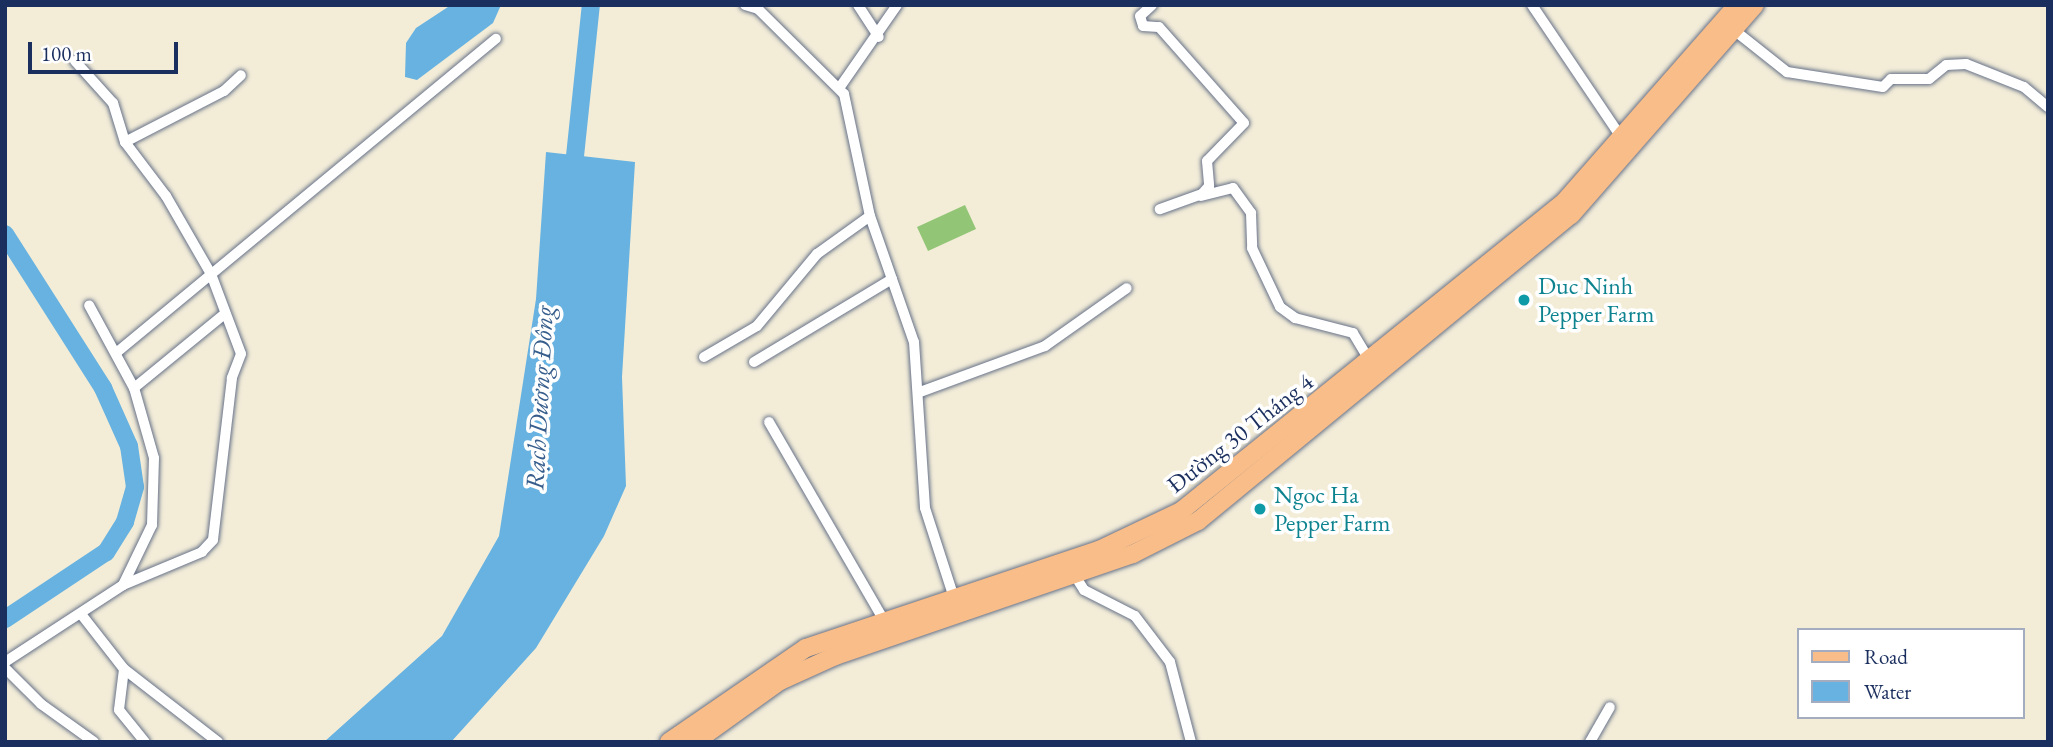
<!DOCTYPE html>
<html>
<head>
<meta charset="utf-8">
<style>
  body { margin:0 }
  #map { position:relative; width:2053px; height:747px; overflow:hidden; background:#f3edd8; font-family:"EB Garamond",serif }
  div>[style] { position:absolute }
  .green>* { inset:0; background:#92c576 }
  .water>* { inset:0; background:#67b2e0 }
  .river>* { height:18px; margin:-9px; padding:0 9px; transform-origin:9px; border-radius:9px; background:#67b2e0 }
  .roads { filter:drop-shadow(0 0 2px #677289) drop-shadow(0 0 2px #677289) }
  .minor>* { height:10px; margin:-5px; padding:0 5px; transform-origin:5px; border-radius:5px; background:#fff }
  .primary>* { height:18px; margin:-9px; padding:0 9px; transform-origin:9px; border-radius:9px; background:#f8bd88 }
  .dots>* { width:19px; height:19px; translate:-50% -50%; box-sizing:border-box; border:4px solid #fff; border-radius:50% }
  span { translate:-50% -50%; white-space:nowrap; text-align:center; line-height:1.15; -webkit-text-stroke:7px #fff; paint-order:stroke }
  .culture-label { font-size:24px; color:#0d838f }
  .left { translate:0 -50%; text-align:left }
  .street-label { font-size:24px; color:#1b2f5e }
  .water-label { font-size:26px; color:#365d8c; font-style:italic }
  .frame { position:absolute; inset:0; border:7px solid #1b2f5e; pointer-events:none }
  .legend { position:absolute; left:1797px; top:628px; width:228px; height:91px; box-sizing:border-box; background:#fff; border:2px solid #a4acbf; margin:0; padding:9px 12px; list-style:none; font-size:21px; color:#1b2f5e }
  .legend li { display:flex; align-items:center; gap:14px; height:35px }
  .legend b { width:35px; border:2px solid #a4acbf }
  .scale { position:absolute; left:28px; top:42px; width:150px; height:32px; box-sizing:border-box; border:4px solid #1b2f5e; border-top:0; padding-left:9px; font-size:21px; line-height:24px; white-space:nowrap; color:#1b2f5e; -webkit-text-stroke:5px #fff; paint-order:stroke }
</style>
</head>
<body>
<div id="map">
  <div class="green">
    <div style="clip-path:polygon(965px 205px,976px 229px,928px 251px,917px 227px)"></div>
  </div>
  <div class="water">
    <div style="clip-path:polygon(451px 5px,501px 5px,493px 23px,417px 80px,405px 77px,406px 43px,416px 28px)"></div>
    <div style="clip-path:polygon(546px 152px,635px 162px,622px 377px,626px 486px,604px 536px,536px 648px,451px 742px,324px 742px,442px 636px,499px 536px,536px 299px)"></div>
  </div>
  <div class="river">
    <div style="left:573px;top:175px;width:171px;rotate:-84deg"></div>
    <div style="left:5px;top:234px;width:183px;rotate:57.5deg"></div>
    <div style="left:103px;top:388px;width:64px;rotate:65.9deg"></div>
    <div style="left:129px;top:446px;width:41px;rotate:81.7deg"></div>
    <div style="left:135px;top:487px;width:36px;rotate:106deg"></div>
    <div style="left:125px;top:522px;width:36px;rotate:122deg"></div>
    <div style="left:106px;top:552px;width:121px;rotate:146.4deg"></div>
  </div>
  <div class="roads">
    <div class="minor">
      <div style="left:745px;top:5px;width:14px;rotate:17deg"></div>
      <div style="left:758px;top:9px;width:121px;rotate:44.7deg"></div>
      <div style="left:844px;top:94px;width:125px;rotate:78deg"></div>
      <div style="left:870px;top:216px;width:133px;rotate:70.8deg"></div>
      <div style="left:914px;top:342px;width:166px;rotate:86.2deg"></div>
      <div style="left:925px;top:508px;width:95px;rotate:72.1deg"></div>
      <div style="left:858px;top:5px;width:38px;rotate:57deg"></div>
      <div style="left:1152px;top:5px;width:16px;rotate:137deg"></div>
      <div style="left:1140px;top:16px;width:10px;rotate:73deg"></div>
      <div style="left:1143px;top:26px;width:16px;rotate:4deg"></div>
      <div style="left:1159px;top:27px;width:128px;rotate:48.5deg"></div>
      <div style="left:1244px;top:123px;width:53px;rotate:134.2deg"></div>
      <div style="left:1207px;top:161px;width:25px;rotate:85deg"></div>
      <div style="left:1209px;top:186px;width:11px;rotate:131deg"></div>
      <div style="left:1202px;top:194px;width:45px;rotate:160.3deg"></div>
      <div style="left:1532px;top:5px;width:159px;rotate:56deg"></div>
      <div style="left:1734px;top:30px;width:68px;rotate:38.4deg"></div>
      <div style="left:1787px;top:72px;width:97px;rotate:8.9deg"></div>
      <div style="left:1883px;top:87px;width:11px;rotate:-45deg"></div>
      <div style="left:1891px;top:79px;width:38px"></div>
      <div style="left:1929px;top:79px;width:22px;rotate:-39deg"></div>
      <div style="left:1946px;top:65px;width:20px;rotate:-3deg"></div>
      <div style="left:1966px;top:64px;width:62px;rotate:21.6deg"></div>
      <div style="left:2024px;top:87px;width:31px;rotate:40deg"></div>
      <div style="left:75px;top:61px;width:57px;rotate:47.9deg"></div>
      <div style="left:113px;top:103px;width:41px;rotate:72.9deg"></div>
      <div style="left:125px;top:142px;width:68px;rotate:52.8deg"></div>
      <div style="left:166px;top:196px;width:90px;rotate:60deg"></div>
      <div style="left:211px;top:274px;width:85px;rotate:69.4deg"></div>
      <div style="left:241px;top:354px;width:26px;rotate:111deg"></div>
      <div style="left:232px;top:378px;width:163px;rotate:96.7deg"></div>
      <div style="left:213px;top:540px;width:16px;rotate:133deg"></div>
      <div style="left:202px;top:552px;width:86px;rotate:157.3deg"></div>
      <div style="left:840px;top:87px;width:100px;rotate:-55.2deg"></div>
      <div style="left:125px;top:142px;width:111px;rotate:-27.3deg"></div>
      <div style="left:224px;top:91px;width:23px;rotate:-43deg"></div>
      <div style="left:1201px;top:196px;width:33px;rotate:-14deg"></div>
      <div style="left:1233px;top:188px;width:31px;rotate:54deg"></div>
      <div style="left:1251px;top:213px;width:35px;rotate:88deg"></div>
      <div style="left:1252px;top:248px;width:65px;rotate:64.6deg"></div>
      <div style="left:1280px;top:307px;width:19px;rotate:36deg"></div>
      <div style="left:1295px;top:318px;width:60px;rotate:14.5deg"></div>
      <div style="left:1353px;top:333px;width:33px;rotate:59deg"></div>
      <div style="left:116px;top:353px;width:493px;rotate:-39.6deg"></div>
      <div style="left:704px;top:357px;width:61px;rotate:-30.3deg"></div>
      <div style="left:757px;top:326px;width:94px;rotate:-50.2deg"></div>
      <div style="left:817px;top:254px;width:65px;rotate:-35.6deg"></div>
      <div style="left:754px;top:362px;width:161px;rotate:-31deg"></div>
      <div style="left:134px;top:388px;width:114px;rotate:-39.3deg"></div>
      <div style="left:920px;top:392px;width:133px;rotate:-20.2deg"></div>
      <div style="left:1045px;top:346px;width:100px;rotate:-35.3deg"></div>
      <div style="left:769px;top:422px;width:231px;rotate:59.9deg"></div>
      <div style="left:1074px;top:574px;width:19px;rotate:58deg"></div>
      <div style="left:1084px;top:590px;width:57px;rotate:27deg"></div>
      <div style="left:1135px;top:616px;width:58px;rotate:52.7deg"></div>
      <div style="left:1170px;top:662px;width:83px;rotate:75.3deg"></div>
      <div style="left:81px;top:614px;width:70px;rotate:52deg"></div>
      <div style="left:124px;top:669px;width:119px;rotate:37.8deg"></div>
      <div style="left:5px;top:662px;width:141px;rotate:-33.1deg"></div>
      <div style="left:123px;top:585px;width:67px;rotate:-64.2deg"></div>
      <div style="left:152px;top:525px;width:67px;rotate:-88.3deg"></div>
      <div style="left:154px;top:458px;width:73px;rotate:-105.9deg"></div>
      <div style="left:134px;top:388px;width:94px;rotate:-118.5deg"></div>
      <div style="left:5px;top:668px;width:51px;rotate:45deg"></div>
      <div style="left:41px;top:704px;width:65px;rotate:35.6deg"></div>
      <div style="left:124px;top:669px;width:41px;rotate:97deg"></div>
      <div style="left:119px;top:710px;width:41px;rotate:50.9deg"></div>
      <div style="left:1590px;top:742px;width:40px;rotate:-60.3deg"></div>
    </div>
    <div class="primary">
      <div style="left:669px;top:742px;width:166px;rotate:-34.5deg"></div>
      <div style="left:806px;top:648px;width:309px;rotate:-18.5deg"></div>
      <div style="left:1099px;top:550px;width:91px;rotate:-25.4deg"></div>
      <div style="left:1181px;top:511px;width:494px;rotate:-38.9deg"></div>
      <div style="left:1565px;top:201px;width:261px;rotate:-48.7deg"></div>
      <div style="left:695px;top:742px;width:105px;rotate:-35.7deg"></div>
      <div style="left:780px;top:681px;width:60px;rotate:-24.4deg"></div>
      <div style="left:835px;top:656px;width:315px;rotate:-18.9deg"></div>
      <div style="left:1133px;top:554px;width:73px;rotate:-26.9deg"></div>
      <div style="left:1198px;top:521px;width:482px;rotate:-39.4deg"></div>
      <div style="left:1571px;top:215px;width:279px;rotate:-48.8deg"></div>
    </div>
  </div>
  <div class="dots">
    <div style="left:1524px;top:300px;background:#0f9aa8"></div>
    <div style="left:1260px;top:509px;background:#0f9aa8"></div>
  </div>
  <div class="culture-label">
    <span class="left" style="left:1538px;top:300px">Duc Ninh<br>Pepper Farm</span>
    <span class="left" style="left:1274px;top:509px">Ngoc Ha<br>Pepper Farm</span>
  </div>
  <div class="street-label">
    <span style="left:1240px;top:433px;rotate:-38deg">Đường 30 Tháng 4</span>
  </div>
  <div class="water-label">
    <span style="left:540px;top:398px;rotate:-87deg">Rạch Dương Đông</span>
  </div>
  <div class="frame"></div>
  <ul class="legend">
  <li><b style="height:9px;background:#f8bd88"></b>Road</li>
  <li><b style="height:19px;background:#67b2e0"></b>Water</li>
  </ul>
  <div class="scale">100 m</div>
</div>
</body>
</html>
